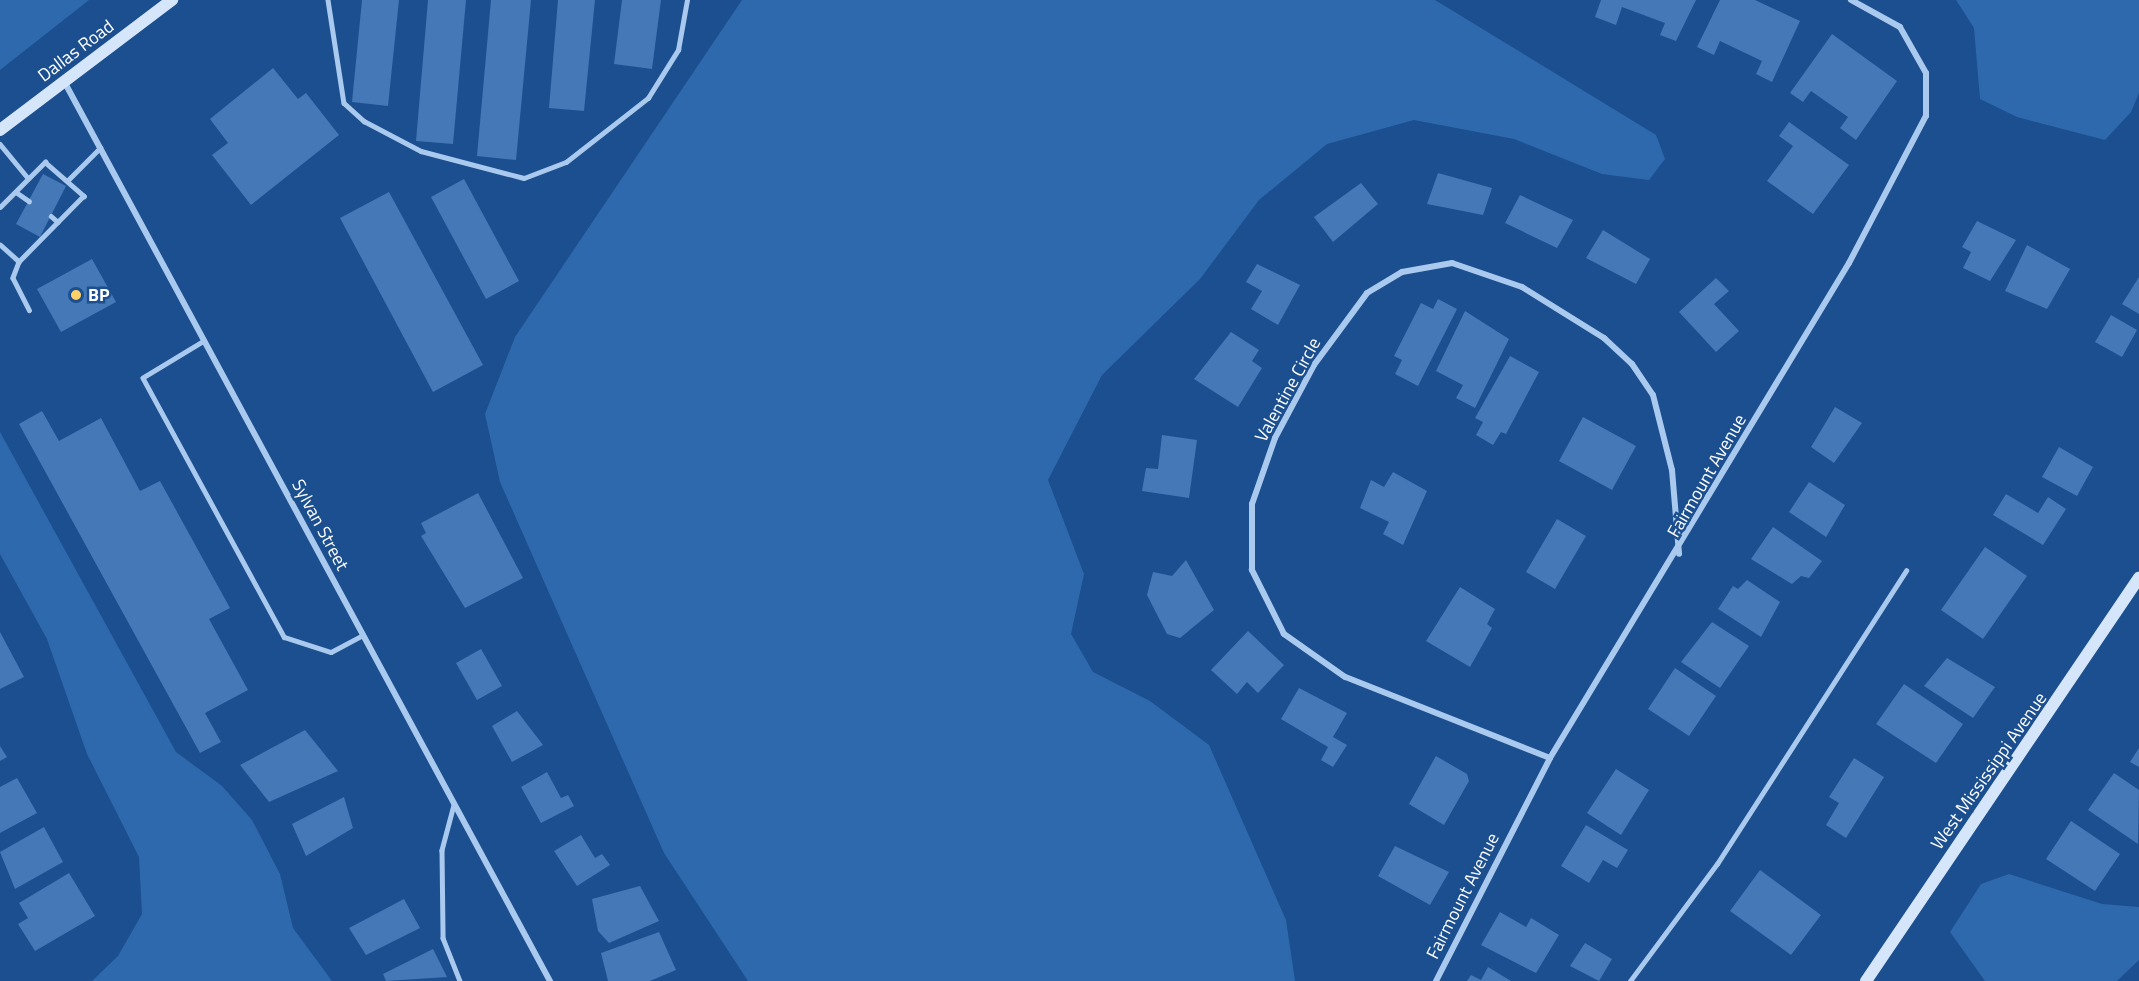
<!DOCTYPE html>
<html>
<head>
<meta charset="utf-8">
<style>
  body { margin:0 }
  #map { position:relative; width:2139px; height:981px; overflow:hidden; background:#1b4f8f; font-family:"Titillium Web",sans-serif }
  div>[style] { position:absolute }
  .green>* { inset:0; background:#2e69ad }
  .building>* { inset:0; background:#4478b7 }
  .lane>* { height:4.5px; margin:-2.25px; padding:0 2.25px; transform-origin:2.25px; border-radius:2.25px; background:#a9c9ee }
  .street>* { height:6px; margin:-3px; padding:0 3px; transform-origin:3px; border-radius:3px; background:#a9c9ee }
  .secondary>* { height:12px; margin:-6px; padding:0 6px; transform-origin:6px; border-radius:6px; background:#d6e6fa }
  .dots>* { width:16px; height:16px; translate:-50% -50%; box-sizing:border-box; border:3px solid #1b4f8f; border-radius:50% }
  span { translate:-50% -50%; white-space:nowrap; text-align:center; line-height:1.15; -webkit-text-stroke:5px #1b4f8f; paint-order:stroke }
  .street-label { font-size:18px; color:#fff }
  .poi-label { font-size:18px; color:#fff; font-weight:700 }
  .left { translate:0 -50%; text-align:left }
</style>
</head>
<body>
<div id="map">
  <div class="green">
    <div style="clip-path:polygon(0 0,89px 0,0 70px)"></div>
    <div style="clip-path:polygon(742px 0,1435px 0,1656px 135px,1665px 159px,1649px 180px,1602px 174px,1514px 139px,1414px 120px,1327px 144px,1259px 200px,1200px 279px,1102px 375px,1048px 480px,1084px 574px,1071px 634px,1093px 672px,1150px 701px,1209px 745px,1286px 920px,1295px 981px,748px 981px,664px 853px,500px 482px,485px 414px,515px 337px)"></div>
    <div style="clip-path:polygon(1956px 0,2139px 0,2139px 93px,2131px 112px,2105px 140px,2017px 117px,1980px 99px,1974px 28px)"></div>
    <div style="clip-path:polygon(0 432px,176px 752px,222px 786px,252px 820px,280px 874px,293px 928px,332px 981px,92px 981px,118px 956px,142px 914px,139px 857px,87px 754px,47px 639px,0 554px)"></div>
    <div style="clip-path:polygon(2009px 874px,2102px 904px,2139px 907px,2139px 960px,2117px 981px,1985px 981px,1950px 932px,1981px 884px)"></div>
  </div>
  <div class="building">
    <div style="clip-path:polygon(362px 0,399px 0,388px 106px,352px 102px)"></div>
    <div style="clip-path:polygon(428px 0,466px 0,453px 144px,416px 141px)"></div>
    <div style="clip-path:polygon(491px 0,531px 0,516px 160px,477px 156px)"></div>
    <div style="clip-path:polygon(558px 0,595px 0,584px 111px,549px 108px)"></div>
    <div style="clip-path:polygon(622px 0,661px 0,652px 69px,614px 64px)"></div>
    <div style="clip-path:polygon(1601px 0,1696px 0,1676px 41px,1660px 35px,1665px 23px,1622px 7px,1616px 25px,1595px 17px)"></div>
    <div style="clip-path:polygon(1720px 0,1755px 0,1800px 21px,1772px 82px,1756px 74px,1762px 61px,1720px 41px,1714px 55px,1697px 47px)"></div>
    <div style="clip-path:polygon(1832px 34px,1897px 81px,1856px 140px,1840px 128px,1848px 117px,1811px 91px,1803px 102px,1790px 93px)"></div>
    <div style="clip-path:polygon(273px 68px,298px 99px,306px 93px,339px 135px,251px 205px,212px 155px,228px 143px,210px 119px)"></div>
    <div style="clip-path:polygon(1789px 122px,1849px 165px,1813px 214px,1767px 181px,1793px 146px,1779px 136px)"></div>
    <div style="clip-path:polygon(1438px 173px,1492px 188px,1483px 215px,1427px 204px)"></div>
    <div style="clip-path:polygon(43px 174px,66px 186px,40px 237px,16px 224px)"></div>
    <div style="clip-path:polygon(464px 179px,519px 281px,486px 299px,431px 197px)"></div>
    <div style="clip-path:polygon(1361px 183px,1378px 204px,1333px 242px,1314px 217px)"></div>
    <div style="clip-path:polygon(389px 192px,483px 365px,433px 392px,340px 218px)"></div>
    <div style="clip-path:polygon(1520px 195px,1573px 220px,1557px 248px,1505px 223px)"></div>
    <div style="clip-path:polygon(1977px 221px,2016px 240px,1990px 281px,1963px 268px,1971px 252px,1962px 247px)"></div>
    <div style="clip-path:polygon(1603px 230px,1650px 259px,1636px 284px,1586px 258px)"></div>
    <div style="clip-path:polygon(2027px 245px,2070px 269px,2047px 309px,2005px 291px)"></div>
    <div style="clip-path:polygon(92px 259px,116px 302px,61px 332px,37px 289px)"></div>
    <div style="clip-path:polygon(1257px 264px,1300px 285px,1278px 325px,1251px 309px,1262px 291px,1246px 282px)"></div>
    <div style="clip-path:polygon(2139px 277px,2139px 314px,2122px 304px)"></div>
    <div style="clip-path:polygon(1716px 278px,1729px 291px,1714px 304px,1739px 331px,1716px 352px,1679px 312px)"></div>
    <div style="clip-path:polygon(1438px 299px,1457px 309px,1418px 386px,1395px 374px,1402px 360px,1394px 356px,1421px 303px,1433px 309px)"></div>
    <div style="clip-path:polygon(1465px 311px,1509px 339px,1475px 408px,1456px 398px,1463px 385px,1436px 371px)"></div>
    <div style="clip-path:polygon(2111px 315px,2137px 330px,2122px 357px,2095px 342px)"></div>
    <div style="clip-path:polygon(1231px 332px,1259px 350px,1252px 361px,1262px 368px,1238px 407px,1194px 379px)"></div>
    <div style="clip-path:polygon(1510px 356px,1539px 372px,1506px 434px,1501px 432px,1493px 445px,1476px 435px,1483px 422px,1475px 418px)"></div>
    <div style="clip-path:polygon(1835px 407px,1862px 423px,1834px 463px,1811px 447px)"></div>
    <div style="clip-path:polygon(42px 411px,59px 441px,101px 418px,140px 491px,160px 481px,230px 608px,209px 619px,248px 690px,205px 713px,221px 742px,200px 753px,19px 424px)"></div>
    <div style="clip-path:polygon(1583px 417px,1636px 446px,1612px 490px,1559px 461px)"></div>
    <div style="clip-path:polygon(1162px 435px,1197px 440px,1189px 498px,1142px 491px,1146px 468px,1158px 469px)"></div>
    <div style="clip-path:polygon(2059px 447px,2093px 467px,2077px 496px,2042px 477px)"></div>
    <div style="clip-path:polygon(1393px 472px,1427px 491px,1403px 545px,1383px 534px,1389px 522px,1360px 508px,1371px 480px,1384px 487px)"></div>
    <div style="clip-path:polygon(1809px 482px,1845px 505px,1826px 537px,1789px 512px)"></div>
    <div style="clip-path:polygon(478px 493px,523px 578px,465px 608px,421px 536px,426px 533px,421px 523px)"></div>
    <div style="clip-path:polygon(2006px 494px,2038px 513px,2048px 497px,2066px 509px,2043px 545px,1993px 515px)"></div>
    <div style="clip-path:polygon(1557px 519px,1586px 536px,1555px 589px,1526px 572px)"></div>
    <div style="clip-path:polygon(1773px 527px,1822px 561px,1809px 578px,1801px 576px,1792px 584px,1751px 559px)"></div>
    <div style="clip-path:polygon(1985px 547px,2027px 576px,1983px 639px,1941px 610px)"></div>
    <div style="clip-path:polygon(1186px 560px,1214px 610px,1180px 638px,1167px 634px,1147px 595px,1153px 572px,1172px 576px)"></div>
    <div style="clip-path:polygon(1747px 580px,1780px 602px,1761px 637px,1718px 609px,1733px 586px,1738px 589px)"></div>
    <div style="clip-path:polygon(1460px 587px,1495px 609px,1487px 624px,1492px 628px,1470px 667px,1426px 641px)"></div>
    <div style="clip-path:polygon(1712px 622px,1749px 646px,1720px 688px,1681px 662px)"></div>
    <div style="clip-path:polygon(1248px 631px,1284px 665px,1258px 693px,1247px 682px,1237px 694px,1211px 670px)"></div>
    <div style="clip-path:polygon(0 632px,24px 677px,0 689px)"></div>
    <div style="clip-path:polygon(481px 649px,502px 686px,477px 700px,456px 663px)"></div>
    <div style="clip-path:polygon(1947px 658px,1995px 687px,1973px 718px,1924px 686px)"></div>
    <div style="clip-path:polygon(1675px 668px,1716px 696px,1689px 736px,1648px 709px)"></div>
    <div style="clip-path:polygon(1904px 684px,1963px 724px,1936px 763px,1876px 724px)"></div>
    <div style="clip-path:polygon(1299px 688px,1347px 713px,1333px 737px,1347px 745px,1333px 767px,1321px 760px,1328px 747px,1281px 719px)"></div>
    <div style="clip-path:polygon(517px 711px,543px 745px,512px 762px,492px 726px)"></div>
    <div style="clip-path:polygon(305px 730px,338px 771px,269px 802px,240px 765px)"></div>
    <div style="clip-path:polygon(0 746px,7px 757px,0 761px)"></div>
    <div style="clip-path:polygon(2139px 748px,2139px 767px,2130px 762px)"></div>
    <div style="clip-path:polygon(1436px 756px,1467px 774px,1469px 781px,1444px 825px,1409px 804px)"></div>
    <div style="clip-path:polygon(1854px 758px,1884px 777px,1846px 838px,1826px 825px,1839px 803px,1829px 797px)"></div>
    <div style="clip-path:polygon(1616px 769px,1649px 790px,1621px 835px,1587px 813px)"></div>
    <div style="clip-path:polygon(547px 772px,561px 798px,568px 795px,574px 806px,541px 823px,521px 787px)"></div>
    <div style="clip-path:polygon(2114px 773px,2139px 790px,2138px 844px,2088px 810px)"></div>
    <div style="clip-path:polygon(17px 778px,37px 813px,0 833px,0 787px)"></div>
    <div style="clip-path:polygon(344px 797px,353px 828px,306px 856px,292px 824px)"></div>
    <div style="clip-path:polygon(2071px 821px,2120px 854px,2095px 891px,2046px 859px)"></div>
    <div style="clip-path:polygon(1586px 825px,1628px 850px,1617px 868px,1603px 860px,1589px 883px,1561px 866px)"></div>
    <div style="clip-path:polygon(44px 827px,63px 862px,15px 889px,0 852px)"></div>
    <div style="clip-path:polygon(581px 835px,595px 858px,602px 854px,610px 865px,577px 886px,554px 851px)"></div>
    <div style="clip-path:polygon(1395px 846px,1449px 872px,1430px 905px,1378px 876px)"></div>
    <div style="clip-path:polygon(1760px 870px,1821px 915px,1791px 955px,1730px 911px)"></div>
    <div style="clip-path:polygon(69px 873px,95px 916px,35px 951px,18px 924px,28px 918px,19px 903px)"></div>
    <div style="clip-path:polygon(640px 886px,659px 921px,609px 943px,598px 931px,592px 899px)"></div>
    <div style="clip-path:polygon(404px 899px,420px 928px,366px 955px,349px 928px)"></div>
    <div style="clip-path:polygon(1500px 912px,1526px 927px,1531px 918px,1559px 935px,1536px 973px,1481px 945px)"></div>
    <div style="clip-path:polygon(659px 932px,676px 970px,650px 981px,608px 981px,601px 953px)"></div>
    <div style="clip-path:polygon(1585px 943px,1612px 959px,1599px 981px,1570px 966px)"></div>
    <div style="clip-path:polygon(433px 949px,447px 977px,386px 981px,383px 974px)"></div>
    <div style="clip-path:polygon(1488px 967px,1511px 981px,1467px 981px,1471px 975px,1481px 980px)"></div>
  </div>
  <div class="lane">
    <div style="left:328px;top:0;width:104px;rotate:81.2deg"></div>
    <div style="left:344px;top:103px;width:27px;rotate:42deg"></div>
    <div style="left:364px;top:121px;width:64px;rotate:27.8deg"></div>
    <div style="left:421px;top:151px;width:106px;rotate:14.7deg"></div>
    <div style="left:524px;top:178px;width:45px;rotate:-20.9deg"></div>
    <div style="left:566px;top:162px;width:104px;rotate:-38deg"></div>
    <div style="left:648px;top:98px;width:57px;rotate:-58deg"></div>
    <div style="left:678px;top:50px;width:51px;rotate:-79.8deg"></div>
    <div style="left:0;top:144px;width:44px;rotate:50.5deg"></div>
    <div style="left:67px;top:181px;width:47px;rotate:-45deg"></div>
    <div style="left:16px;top:192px;width:16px;rotate:35deg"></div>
    <div style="left:0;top:207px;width:64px;rotate:-45deg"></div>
    <div style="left:45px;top:162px;width:52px;rotate:41.1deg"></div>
    <div style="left:84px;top:196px;width:93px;rotate:134.6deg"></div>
    <div style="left:19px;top:262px;width:25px;rotate:-138deg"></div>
    <div style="left:51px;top:216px;width:9px;rotate:41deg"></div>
    <div style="left:19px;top:262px;width:17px;rotate:111deg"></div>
    <div style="left:13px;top:278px;width:36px;rotate:63deg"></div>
    <div style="left:204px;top:341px;width:71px;rotate:148.8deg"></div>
    <div style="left:143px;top:378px;width:295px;rotate:61.4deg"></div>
    <div style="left:284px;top:637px;width:49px;rotate:17.7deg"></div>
    <div style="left:331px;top:652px;width:36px;rotate:-28deg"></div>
    <div style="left:454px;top:805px;width:47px;rotate:104.9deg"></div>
    <div style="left:442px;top:850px;width:88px;rotate:89.3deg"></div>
    <div style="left:443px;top:938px;width:46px;rotate:68.4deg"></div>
    <div style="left:1630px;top:981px;width:146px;rotate:-53.4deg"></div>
    <div style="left:1717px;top:864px;width:349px;rotate:-57.2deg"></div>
  </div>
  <div class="street">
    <div style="left:65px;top:83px;width:1021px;rotate:61.63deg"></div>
    <div style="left:1550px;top:758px;width:220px;rotate:-158.4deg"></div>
    <div style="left:1345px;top:677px;width:75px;rotate:-144.8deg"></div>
    <div style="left:1284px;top:634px;width:72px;rotate:-116.6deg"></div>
    <div style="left:1252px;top:570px;width:66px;rotate:-90deg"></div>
    <div style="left:1252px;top:504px;width:70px;rotate:-70.8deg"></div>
    <div style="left:1275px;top:438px;width:83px;rotate:-61.9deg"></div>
    <div style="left:1314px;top:365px;width:89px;rotate:-53.6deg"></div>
    <div style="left:1367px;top:293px;width:41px;rotate:-31deg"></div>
    <div style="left:1402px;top:272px;width:51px;rotate:-10.2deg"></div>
    <div style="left:1452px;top:263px;width:74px;rotate:18.9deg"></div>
    <div style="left:1522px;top:287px;width:97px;rotate:31.9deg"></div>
    <div style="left:1604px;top:338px;width:38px;rotate:43deg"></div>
    <div style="left:1632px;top:364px;width:37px;rotate:56deg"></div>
    <div style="left:1653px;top:395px;width:77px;rotate:75.8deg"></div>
    <div style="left:1672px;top:470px;width:84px;rotate:85.2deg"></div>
    <div style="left:1436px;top:981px;width:250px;rotate:-62.9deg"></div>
    <div style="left:1550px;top:758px;width:578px;rotate:-58.87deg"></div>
    <div style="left:1849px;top:263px;width:166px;rotate:-62.4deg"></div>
    <div style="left:1926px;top:116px;width:43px;rotate:-90deg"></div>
    <div style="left:1926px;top:73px;width:53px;rotate:-119.5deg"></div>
    <div style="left:1900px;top:27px;width:56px;rotate:-151.1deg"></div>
  </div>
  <div class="secondary">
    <div style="left:0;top:130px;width:216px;rotate:-37.1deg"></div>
    <div style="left:1866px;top:981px;width:487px;rotate:-55.9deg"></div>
  </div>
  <div class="dots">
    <div style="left:76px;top:295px;background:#ffd166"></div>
  </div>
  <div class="street-label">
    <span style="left:76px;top:51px;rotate:-37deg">Dallas Road</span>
    <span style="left:1288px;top:390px;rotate:-61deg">Valentine Circle</span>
    <span style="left:1707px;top:476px;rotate:-60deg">Fairmount Avenue</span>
    <span style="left:320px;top:525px;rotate:62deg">Sylvan Street</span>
    <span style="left:1989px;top:771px;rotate:-55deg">West Mississippi Avenue</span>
    <span style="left:1463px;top:896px;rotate:-63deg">Fairmount Avenue</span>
  </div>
  <div class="poi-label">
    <span class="left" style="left:88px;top:295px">BP</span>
  </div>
</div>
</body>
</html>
